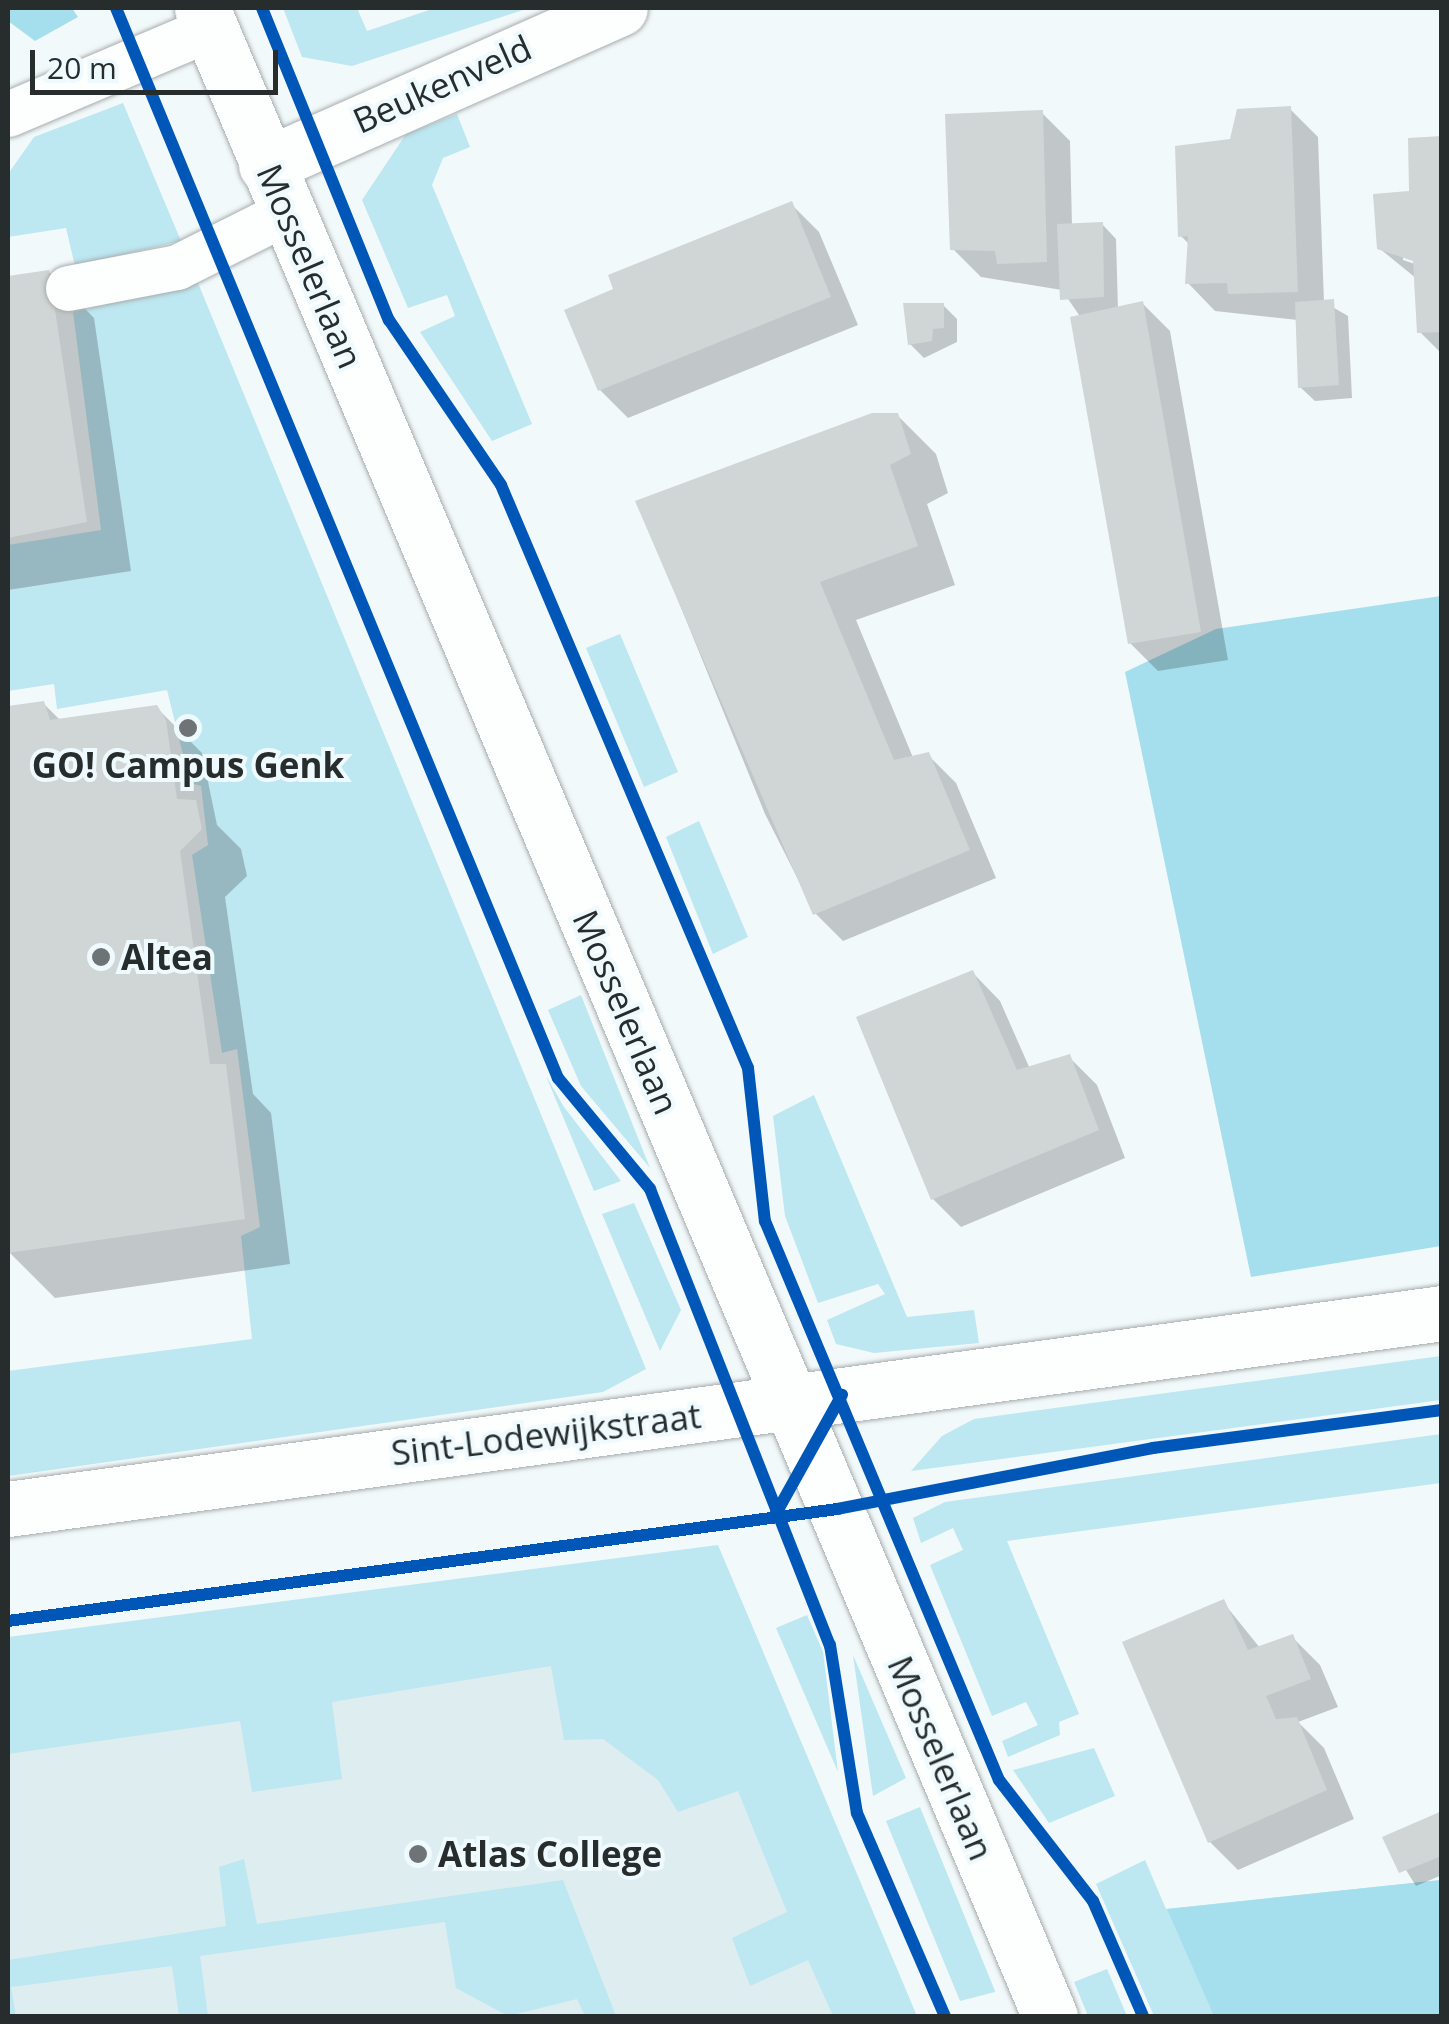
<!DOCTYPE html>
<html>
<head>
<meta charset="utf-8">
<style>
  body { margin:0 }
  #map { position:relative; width:1449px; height:2024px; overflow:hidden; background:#f2f9fa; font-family:"Open Sans",sans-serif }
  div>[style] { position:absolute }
  .built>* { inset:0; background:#deedf0 }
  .green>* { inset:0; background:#bde7f1 }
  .forest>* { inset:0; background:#a5dfed }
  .shadow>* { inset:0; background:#0003 }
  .building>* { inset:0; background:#d0d5d6 }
  .roads { filter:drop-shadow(0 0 2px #a7acad) drop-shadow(0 0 2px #a7acad) }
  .lane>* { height:45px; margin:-22.5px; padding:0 22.5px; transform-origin:22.5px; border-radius:22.5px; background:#fdfefe }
  .street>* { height:55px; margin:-27.5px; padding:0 27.5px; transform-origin:27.5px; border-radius:27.5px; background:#fdfefe }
  .secondary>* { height:55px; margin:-27.5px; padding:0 27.5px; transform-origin:27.5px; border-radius:27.5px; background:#fdfefe }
  .cycleway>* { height:12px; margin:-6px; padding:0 6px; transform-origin:6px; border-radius:6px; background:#0057b8 }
  .dots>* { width:28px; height:28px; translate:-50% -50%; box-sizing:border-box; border:5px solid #effafe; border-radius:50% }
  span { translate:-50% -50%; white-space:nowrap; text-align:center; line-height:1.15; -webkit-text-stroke:8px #effafe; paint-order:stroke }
  .street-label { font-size:35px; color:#272c2d }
  .poi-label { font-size:35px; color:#272c2d; font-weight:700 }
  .left { translate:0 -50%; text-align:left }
  .frame { position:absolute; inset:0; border:10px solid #272c2d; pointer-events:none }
  .scale { position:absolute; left:30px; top:50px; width:248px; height:45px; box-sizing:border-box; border:5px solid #272c2d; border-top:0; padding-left:12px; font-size:30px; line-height:35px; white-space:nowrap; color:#272c2d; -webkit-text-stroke:8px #effafe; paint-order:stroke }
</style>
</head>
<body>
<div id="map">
  <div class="built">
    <div style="clip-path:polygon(716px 1589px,898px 2016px,8px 2016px,8px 1692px)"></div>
  </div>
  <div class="green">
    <div style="clip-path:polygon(283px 8px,357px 8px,367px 31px,435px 8px,529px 8px,352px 66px,302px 57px)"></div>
    <div style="clip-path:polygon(123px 103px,181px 241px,75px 266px,66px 228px,8px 237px,8px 174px,34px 137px)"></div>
    <div style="clip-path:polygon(457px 114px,470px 147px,443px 158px,432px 185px,532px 424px,492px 441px,420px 332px,455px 316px,447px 295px,408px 308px,362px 200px,406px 134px)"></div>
    <div style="clip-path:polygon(198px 283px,646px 1369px,603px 1392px,8px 1476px,8px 1371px,252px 1339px,241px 1236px,260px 1227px,237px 1049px,222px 1053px,192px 855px,208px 845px,201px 786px,190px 783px,167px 690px,57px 709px,54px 684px,8px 691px,8px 545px,101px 530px,73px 312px)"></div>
    <div style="clip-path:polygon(620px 634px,678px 772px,644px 787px,586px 648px)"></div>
    <div style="clip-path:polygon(699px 821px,748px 937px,713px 954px,666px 837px)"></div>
    <div style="clip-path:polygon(581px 995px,650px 1168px,581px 1086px,548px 1010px)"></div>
    <div style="clip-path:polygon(546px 1076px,564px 1107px,621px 1181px,594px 1191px)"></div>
    <div style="clip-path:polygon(814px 1095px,907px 1317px,974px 1310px,979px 1343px,874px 1353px,836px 1344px,827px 1320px,885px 1294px,878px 1284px,818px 1303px,785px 1216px,773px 1116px)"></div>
    <div style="clip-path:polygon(634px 1203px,681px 1310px,660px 1351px,602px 1214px)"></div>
    <div style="clip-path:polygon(1441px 1356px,1441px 1400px,911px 1471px,942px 1436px,974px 1419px)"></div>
    <div style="clip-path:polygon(1441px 1434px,1441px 1483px,1007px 1541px,1079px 1714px,1059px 1722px,1060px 1735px,1008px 1757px,1002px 1741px,1038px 1725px,1026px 1702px,992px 1716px,930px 1565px,963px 1550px,953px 1528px,921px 1543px,913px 1518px,945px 1502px)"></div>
    <div style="clip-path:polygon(718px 1545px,917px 2016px,833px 2016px,808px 1960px,750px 1986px,732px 1938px,787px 1912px,738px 1791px,678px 1812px,658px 1780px,603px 1739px,564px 1740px,551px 1666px,332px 1702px,342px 1779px,252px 1792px,240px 1721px,8px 1754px,8px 1637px)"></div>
    <div style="clip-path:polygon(807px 1615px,823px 1652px,838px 1772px,776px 1628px)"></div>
    <div style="clip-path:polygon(853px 1655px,906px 1778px,873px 1796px)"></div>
    <div style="clip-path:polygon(1094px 1748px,1115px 1796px,1049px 1823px,1013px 1770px)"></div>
    <div style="clip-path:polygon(920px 1807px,995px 1991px,995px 1992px,960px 2001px,886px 1821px)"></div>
    <div style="clip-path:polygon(244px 1859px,257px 1924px,563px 1880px,616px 2016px,585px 2016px,577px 1999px,508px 2016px,456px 1988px,445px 1922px,200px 1956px,208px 2016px,179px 2016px,172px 1966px,11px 1987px,16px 2016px,8px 2016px,8px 1960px,226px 1926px,219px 1867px)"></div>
    <div style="clip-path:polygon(1145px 1860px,1166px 1909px,1441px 1880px,1441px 2016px,1154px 2016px,1096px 1884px)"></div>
    <div style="clip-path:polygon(1107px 1969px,1127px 2016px,1088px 2016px,1074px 1982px)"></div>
  </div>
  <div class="forest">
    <div style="clip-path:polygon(8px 8px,72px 8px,78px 17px,35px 41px,8px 21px)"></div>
    <div style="clip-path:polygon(1441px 596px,1441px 1246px,1251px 1277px,1125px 672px,1216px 629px)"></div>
    <div style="clip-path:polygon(1441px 1880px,1441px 2016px,1214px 2016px,1167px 1909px)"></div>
  </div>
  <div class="shadow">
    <div style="clip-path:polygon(1290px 109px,1318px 137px,1324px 302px,1348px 316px,1352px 398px,1315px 401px,1300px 387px,1298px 320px,1215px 311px,1188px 283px,1190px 245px,1181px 236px,1232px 141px)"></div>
    <div style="clip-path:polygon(1042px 113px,1070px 141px,1072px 226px,1102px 224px,1116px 239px,1118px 309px,1142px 303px,1170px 331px,1228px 660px,1158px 671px,1130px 643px,1081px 318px,1062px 290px,981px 277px,953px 249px)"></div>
    <div style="clip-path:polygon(evenodd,1442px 139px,1442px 354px,1420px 332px,1417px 279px,1379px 248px,1442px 139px,1403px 255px,1424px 267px,1403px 260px,1403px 255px)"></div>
    <div style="clip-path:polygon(791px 204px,819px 232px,858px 325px,628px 418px,600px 390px)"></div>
    <div style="clip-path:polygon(49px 272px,94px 318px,131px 571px,8px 590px,8px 278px)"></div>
    <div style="clip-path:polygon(943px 305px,957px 319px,957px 342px,924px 358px,910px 344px)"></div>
    <div style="clip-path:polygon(897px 415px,936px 454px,948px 493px,927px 504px,955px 585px,856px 620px,914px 760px,928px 755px,956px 783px,996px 878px,843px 941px,815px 913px,765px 814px,638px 502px)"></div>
    <div style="clip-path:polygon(43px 703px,61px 721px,156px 707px,202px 753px,217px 825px,241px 849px,247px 876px,225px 897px,253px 1094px,271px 1113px,290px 1264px,55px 1298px,9px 1252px,8px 708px)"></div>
    <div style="clip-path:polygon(972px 972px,1000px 1001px,1030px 1069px,1069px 1057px,1097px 1085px,1125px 1158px,961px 1227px,933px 1199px)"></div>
    <div style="clip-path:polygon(1223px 1602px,1260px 1648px,1292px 1637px,1320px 1665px,1338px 1707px,1298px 1722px,1324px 1748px,1354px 1819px,1238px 1870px,1210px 1842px)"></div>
    <div style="clip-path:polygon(1442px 1813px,1442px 1875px,1416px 1886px,1386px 1838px)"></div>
  </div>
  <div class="building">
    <div style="clip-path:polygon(1291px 106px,1298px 292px,1228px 294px,1227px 283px,1185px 284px,1188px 236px,1178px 237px,1175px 146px,1230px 139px,1237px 109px)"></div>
    <div style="clip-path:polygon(1043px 110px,1047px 262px,997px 264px,995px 251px,950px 250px,945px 114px)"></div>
    <div style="clip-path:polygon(1442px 136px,1442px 332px,1417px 333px,1413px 261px,1377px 249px,1373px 194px,1409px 191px,1408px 138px)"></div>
    <div style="clip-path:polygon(792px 201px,831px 297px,598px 391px,564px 310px,613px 289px,608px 275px)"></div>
    <div style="clip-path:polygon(1103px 222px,1104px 297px,1060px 300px,1057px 224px)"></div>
    <div style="clip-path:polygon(49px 270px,87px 522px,8px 538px,8px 276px)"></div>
    <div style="clip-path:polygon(1334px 299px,1339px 385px,1298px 388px,1295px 302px)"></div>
    <div style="clip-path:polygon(1143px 301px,1201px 632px,1128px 644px,1070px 317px)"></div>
    <div style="clip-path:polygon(903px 303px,944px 303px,944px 328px,933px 329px,932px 341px,908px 345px)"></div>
    <div style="clip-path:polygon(872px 413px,898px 413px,911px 454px,890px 465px,918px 546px,820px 582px,894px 760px,929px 752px,970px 850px,813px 915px,635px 501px)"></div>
    <div style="clip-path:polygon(44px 701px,50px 720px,157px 705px,166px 720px,177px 799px,196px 800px,202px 829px,180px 851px,210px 1064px,226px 1064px,245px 1219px,8px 1253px,8px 706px)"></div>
    <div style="clip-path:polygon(973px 970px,1017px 1070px,1070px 1054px,1099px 1130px,931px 1200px,856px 1017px)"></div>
    <div style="clip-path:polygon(1224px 1599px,1248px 1650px,1293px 1634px,1311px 1679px,1266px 1696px,1276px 1719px,1297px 1717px,1327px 1790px,1208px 1843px,1122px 1642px)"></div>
    <div style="clip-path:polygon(1442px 1811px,1442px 1856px,1399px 1873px,1382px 1837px)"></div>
  </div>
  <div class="roads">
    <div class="lane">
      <div style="left:8px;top:114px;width:220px;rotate:-23deg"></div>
      <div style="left:68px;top:288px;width:111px;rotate:-10.9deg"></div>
      <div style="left:177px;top:267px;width:123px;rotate:-26.6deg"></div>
    </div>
    <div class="street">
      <div style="left:266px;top:165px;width:387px;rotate:-23.9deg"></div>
      <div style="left:8px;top:1509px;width:1447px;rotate:-7.78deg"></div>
    </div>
    <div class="secondary">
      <div style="left:202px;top:8px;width:2180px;rotate:67.11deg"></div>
    </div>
  </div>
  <div class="cycleway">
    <div style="left:116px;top:8px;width:1158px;rotate:67.56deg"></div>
    <div style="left:558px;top:1078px;width:144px;rotate:50.3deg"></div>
    <div style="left:650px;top:1189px;width:490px;rotate:68.5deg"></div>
    <div style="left:830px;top:1645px;width:170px;rotate:80.9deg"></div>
    <div style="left:857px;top:1813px;width:221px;rotate:66.6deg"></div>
    <div style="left:262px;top:8px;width:337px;rotate:67.9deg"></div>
    <div style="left:389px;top:320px;width:199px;rotate:55.8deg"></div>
    <div style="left:501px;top:485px;width:633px;rotate:67.04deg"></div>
    <div style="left:748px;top:1068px;width:154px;rotate:83.7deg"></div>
    <div style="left:765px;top:1221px;width:606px;rotate:67.29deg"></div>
    <div style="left:999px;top:1780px;width:153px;rotate:52.2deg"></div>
    <div style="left:1093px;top:1901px;width:125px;rotate:66.5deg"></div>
    <div style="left:774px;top:1517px;width:140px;rotate:-60.9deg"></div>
    <div style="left:8px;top:1621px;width:837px;rotate:-7.69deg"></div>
    <div style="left:837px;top:1509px;width:322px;rotate:-10.9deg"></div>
    <div style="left:1153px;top:1448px;width:291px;rotate:-7.5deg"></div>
  </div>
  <div class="dots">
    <div style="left:188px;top:728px;background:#6e7475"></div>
    <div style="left:101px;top:957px;background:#6e7475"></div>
    <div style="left:418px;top:1854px;background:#6e7475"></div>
  </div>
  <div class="street-label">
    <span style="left:442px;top:84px;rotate:-24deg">Beukenveld</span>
    <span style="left:310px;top:266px;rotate:67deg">Mosselerlaan</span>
    <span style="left:626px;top:1012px;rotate:67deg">Mosselerlaan</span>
    <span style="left:546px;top:1434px;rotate:-7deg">Sint-Lodewijkstraat</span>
    <span style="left:941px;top:1758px;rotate:67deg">Mosselerlaan</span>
  </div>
  <div class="poi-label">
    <span style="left:188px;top:765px">GO! Campus Genk</span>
    <span class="left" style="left:121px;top:957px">Altea</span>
    <span class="left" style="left:438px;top:1854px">Atlas College</span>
  </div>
  <div class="frame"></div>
  <div class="scale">20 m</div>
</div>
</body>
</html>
